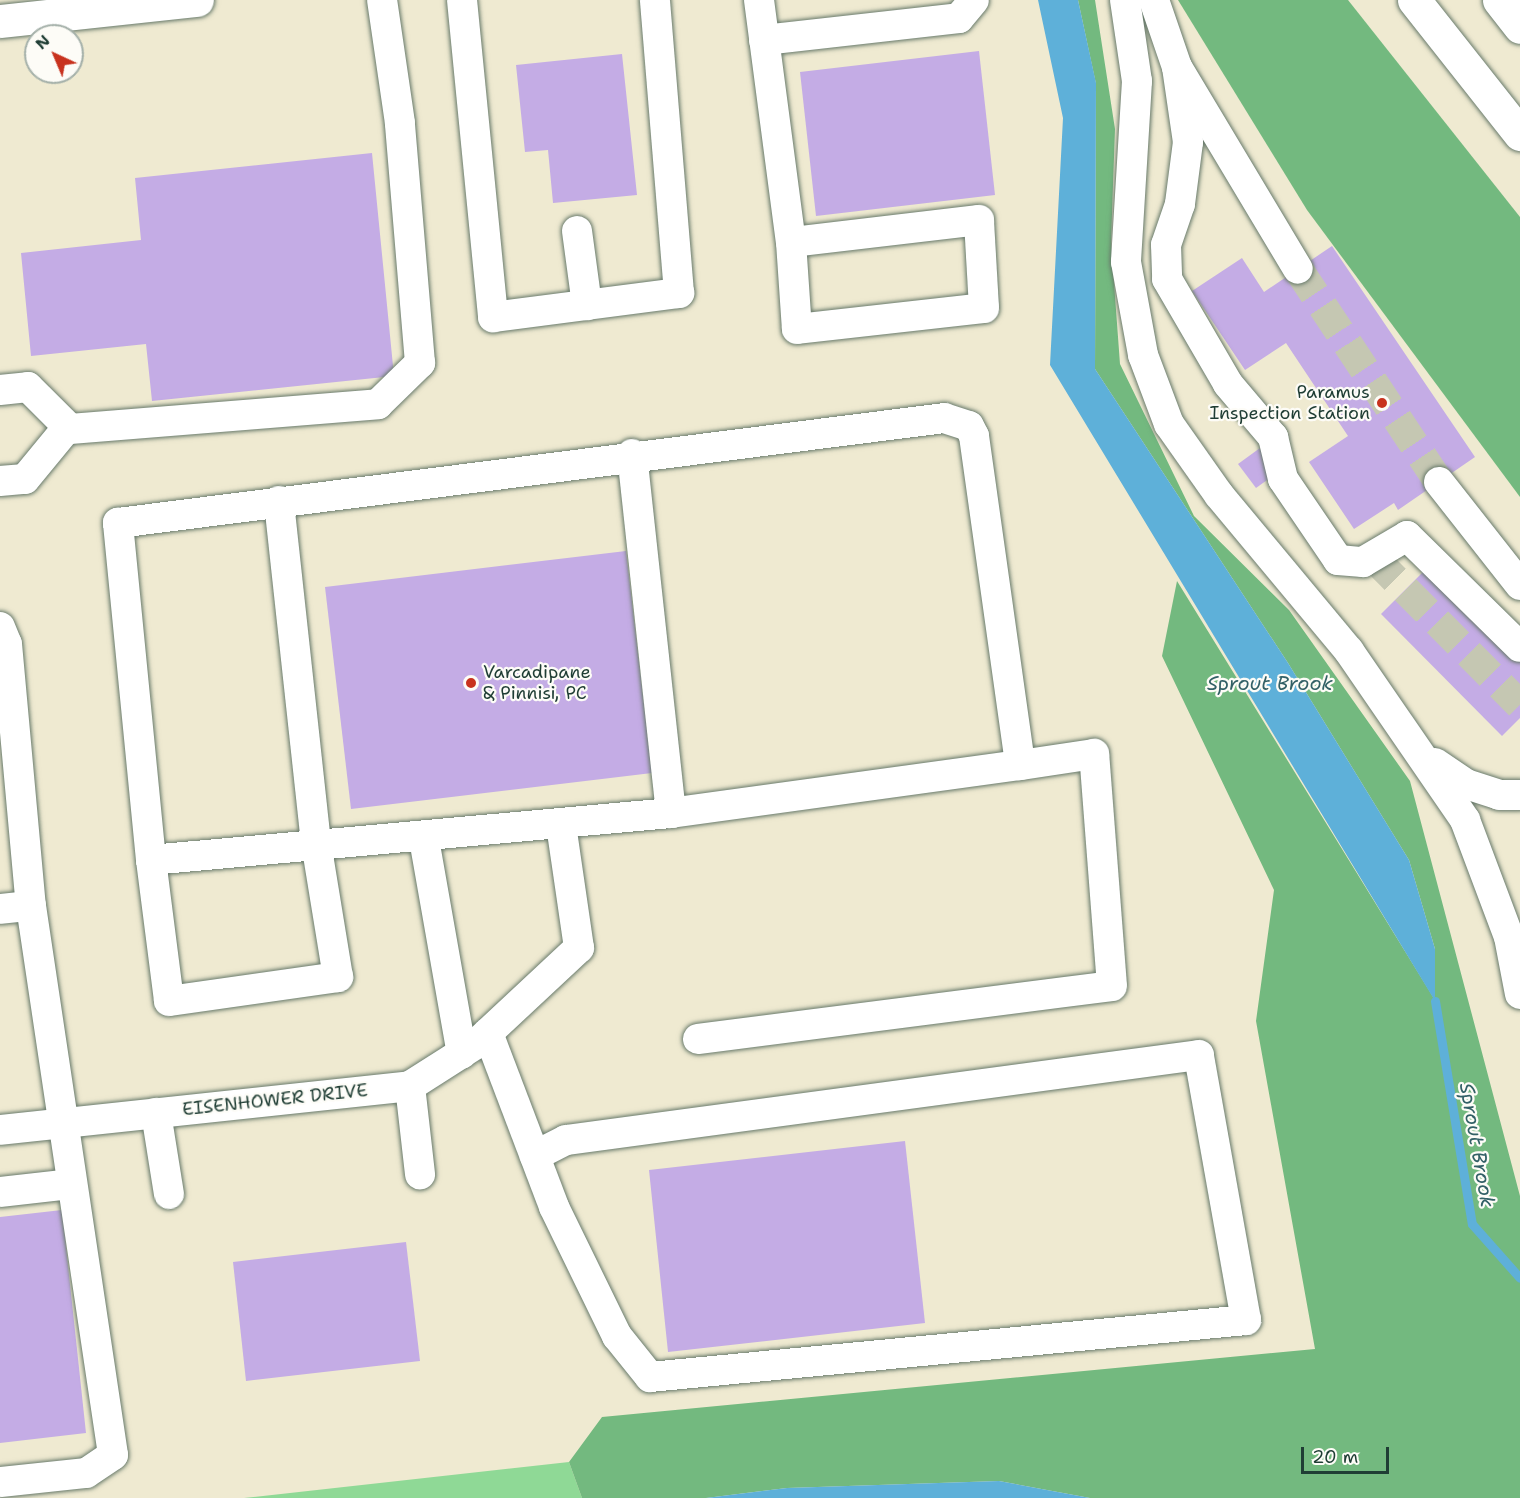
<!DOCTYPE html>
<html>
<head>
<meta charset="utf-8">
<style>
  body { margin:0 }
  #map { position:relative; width:1520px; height:1498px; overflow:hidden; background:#efead1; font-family:"Shantell Sans",sans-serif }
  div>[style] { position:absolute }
  .green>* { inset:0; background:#8fd996 }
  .forest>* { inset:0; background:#73b97f }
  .water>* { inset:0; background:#5eb0d9 }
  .stream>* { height:9px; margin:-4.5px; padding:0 4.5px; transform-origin:4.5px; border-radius:4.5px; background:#5eb0d9 }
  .building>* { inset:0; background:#c4ace5 }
  .minor-tunnel>* { height:30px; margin-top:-15px; transform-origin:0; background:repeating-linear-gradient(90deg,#c5c7b2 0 30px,transparent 0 45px) }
  .roads { filter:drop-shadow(0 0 2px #687a6b) drop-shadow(0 0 2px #687a6b) }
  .minor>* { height:30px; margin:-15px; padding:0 15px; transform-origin:15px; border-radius:15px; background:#fff }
  .major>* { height:33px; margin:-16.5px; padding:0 16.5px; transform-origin:16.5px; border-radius:16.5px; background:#fff }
  .highway>* { height:33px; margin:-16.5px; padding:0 16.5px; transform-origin:16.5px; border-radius:16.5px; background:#fff }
  .dots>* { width:16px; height:16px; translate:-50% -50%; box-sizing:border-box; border:3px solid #fdfcf7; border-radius:50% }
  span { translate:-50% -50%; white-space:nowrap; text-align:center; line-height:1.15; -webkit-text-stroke:4.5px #fdfcf7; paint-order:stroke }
  .poi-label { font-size:18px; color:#1f3d34 }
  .right { translate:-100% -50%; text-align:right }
  .left { translate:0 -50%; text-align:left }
  .street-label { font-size:18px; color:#1f3d34 }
  .water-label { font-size:20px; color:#326066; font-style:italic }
  .north { position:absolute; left:24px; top:24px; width:60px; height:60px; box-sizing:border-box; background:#fdfcf7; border:2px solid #a4b0a9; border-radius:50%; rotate:316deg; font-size:16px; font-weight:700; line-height:24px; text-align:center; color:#1f3d34 }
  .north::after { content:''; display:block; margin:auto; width:21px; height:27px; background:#c8321e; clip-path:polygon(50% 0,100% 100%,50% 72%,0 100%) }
  .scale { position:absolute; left:1301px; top:1447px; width:88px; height:27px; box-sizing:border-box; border:3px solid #1f3d34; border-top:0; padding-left:8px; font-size:18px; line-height:21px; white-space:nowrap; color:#1f3d34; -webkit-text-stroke:4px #fdfcf7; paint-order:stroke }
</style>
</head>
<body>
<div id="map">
  <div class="green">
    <div style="clip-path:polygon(569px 1462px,582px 1498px,244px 1498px)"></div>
  </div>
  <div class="forest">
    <div style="clip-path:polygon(1078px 0,1095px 0,1115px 129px,1111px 242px,1120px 364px,1194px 516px,1289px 610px,1410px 781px,1520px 1196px,1520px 1498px,1090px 1498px,999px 1481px,787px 1488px,706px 1498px,582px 1498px,569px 1462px,602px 1417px,1315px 1349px,1256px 1021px,1274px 890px,1162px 656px,1177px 581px,1435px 1000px,1435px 949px,1409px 860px,1288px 663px,1095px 369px,1096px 84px)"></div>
    <div style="clip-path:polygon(1178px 0,1348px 0,1520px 217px,1520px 497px,1307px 210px)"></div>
  </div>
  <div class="water">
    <div style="clip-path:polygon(1038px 0,1078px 0,1096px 83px,1095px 369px,1288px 663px,1409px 860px,1435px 949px,1435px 1001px,1050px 365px,1063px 118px)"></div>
    <div style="clip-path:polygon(999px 1481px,1090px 1498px,706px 1498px,787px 1488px)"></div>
  </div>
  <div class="stream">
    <div style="left:1435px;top:1001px;width:226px;rotate:80.6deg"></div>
    <div style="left:1472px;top:1224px;width:72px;rotate:48.4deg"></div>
  </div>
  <div class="building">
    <div style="clip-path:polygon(979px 51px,995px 195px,816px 216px,800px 72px)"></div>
    <div style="clip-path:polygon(622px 54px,637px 195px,553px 203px,548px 150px,525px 152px,516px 65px)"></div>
    <div style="clip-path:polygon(372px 153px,394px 376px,152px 401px,146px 344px,31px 356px,21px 253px,141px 240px,135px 178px)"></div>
    <div style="clip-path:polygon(1332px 246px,1475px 457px,1398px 510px,1394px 503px,1354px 529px,1309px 462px,1348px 436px,1286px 343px,1245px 370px,1192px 291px,1242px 258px,1264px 292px)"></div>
    <div style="clip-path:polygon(1260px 448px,1277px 473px,1256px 488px,1238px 464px)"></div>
    <div style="clip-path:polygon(626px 551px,652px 773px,351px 809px,325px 587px)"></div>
    <div style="clip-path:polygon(1428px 567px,1520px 659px,1520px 718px,1502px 736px,1381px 614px)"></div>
    <div style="clip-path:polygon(905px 1141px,925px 1323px,668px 1352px,649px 1170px)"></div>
    <div style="clip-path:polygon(62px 1210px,86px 1433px,0 1443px,0 1217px)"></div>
    <div style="clip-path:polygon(406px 1242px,420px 1361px,246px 1381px,233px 1262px)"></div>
  </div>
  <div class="minor-tunnel">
    <div style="left:1298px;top:269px;width:255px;rotate:56.5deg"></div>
    <div style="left:1374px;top:558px;width:207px;rotate:45.2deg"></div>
  </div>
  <div class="roads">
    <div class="minor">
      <div style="left:462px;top:0;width:319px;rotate:84.4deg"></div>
      <div style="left:493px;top:317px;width:188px;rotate:-7.4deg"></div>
      <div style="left:679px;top:293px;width:294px;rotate:-94.7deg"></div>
      <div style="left:759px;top:0;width:244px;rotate:82.5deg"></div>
      <div style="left:791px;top:242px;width:87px;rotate:86.1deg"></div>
      <div style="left:797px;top:329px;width:188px;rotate:-6.4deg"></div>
      <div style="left:984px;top:308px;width:88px;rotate:-93.3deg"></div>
      <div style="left:979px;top:220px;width:189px;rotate:173.3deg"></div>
      <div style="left:1125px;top:0;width:82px;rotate:81.6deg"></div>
      <div style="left:1137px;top:81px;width:181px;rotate:93.5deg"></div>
      <div style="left:1126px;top:262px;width:95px;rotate:79.6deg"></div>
      <div style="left:1143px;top:355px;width:74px;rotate:69.4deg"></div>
      <div style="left:1169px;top:424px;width:87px;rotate:54.8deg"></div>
      <div style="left:1219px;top:495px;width:203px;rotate:50.2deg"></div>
      <div style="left:1349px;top:651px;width:205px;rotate:55.5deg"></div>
      <div style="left:1465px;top:820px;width:125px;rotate:69.4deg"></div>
      <div style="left:1509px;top:937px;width:58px;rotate:79.1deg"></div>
      <div style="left:1154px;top:0;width:71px;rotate:71.1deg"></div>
      <div style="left:1177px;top:67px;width:235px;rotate:59.1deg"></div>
      <div style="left:764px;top:40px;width:196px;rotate:-6.4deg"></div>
      <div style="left:959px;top:18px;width:23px;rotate:-50deg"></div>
      <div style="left:1177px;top:67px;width:76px;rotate:81.7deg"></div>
      <div style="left:1188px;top:142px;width:63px;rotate:97.4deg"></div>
      <div style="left:1180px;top:204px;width:43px;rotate:108.9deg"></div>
      <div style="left:1166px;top:245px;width:34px;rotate:88deg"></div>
      <div style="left:1167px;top:279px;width:121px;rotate:59.8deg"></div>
      <div style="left:1228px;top:384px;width:70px;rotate:49.7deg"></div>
      <div style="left:1273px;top:437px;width:43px;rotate:76.6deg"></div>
      <div style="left:1283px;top:479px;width:98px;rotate:55.8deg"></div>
      <div style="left:1338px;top:560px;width:25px;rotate:5deg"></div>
      <div style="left:1363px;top:562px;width:51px;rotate:-30.6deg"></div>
      <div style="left:1407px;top:536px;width:158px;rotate:44.5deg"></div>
      <div style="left:577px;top:231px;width:75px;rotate:82.3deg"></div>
      <div style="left:0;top:390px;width:28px;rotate:-6deg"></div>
      <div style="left:28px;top:387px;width:59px;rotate:45deg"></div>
      <div style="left:70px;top:429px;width:309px;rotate:-4.6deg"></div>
      <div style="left:378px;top:404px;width:59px;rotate:-44.3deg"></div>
      <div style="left:420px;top:363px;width:241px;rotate:-94.8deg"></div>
      <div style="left:400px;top:123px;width:124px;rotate:-98.3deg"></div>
      <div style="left:944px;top:418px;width:26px;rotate:18deg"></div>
      <div style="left:969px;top:426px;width:11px;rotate:63deg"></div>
      <div style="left:974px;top:436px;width:332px;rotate:82deg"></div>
      <div style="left:1020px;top:765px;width:352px;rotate:172.2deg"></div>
      <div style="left:671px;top:813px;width:522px;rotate:174.84deg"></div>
      <div style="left:151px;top:860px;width:339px;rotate:-95.6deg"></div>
      <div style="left:118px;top:523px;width:833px;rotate:-7.24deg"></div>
      <div style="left:632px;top:454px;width:361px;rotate:83.8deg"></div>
      <div style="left:0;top:481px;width:25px;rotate:-5deg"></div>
      <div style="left:25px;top:479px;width:66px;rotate:-50.5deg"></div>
      <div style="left:1439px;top:482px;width:131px;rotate:51.8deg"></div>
      <div style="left:0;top:627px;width:18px;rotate:68deg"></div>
      <div style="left:7px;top:644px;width:263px;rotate:84.8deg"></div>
      <div style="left:31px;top:906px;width:555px;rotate:81.5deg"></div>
      <div style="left:113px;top:1455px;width:32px;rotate:146deg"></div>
      <div style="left:86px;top:1473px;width:86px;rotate:174deg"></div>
      <div style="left:1435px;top:763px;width:37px;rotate:34deg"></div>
      <div style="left:1466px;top:784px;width:35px;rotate:18deg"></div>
      <div style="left:1499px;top:795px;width:21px"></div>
      <div style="left:424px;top:839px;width:218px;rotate:80deg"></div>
      <div style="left:151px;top:860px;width:142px;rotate:82.7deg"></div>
      <div style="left:169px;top:1001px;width:171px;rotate:-8.1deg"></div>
      <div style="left:338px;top:977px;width:136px;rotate:-99.3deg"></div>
      <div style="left:316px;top:843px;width:344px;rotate:-96.2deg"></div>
      <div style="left:0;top:909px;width:31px;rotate:-6deg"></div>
      <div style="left:488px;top:1033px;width:186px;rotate:69.2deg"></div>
      <div style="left:554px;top:1207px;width:144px;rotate:64deg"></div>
      <div style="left:617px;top:1336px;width:53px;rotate:51.2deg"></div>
      <div style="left:650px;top:1377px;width:599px;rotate:-5.46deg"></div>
      <div style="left:1246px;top:1320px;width:269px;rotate:-100.1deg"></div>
      <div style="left:1199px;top:1055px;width:639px;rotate:172.35deg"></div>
      <div style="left:566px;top:1140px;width:35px;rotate:153deg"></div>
      <div style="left:698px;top:1039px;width:417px;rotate:-7.3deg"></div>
      <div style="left:1112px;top:986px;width:233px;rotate:-94.4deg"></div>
      <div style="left:1094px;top:754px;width:75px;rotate:171.5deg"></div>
      <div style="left:410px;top:1086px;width:89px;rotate:83.5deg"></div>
      <div style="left:156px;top:1113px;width:82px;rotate:80.9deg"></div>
      <div style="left:0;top:1130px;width:412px;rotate:-6.1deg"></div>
      <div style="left:410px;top:1086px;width:78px;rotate:-32.5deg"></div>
      <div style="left:476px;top:1044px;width:141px;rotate:-43deg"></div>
      <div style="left:579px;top:948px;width:125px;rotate:-98.3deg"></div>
      <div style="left:0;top:1192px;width:71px;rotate:-6.4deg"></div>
    </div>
    <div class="major">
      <div style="left:0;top:21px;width:198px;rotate:-6.1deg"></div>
    </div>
    <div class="highway">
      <div style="left:1414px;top:0;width:171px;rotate:51.7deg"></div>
      <div style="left:1499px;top:0;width:34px;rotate:52deg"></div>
    </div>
  </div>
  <div class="dots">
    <div style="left:1382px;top:403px;background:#c8321e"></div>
    <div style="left:471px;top:683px;background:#c8321e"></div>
  </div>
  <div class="poi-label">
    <span class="right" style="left:1370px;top:403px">Paramus<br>Inspection Station</span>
    <span class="left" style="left:483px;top:683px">Varcadipane<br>&amp; Pinnisi, PC</span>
  </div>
  <div class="street-label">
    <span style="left:275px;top:1100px;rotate:-6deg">EISENHOWER DRIVE</span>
  </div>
  <div class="water-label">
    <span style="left:1270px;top:683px">Sprout Brook</span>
    <span style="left:1477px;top:1145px;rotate:80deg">Sprout Brook</span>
  </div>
  <div class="north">N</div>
  <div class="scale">20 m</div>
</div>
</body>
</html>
